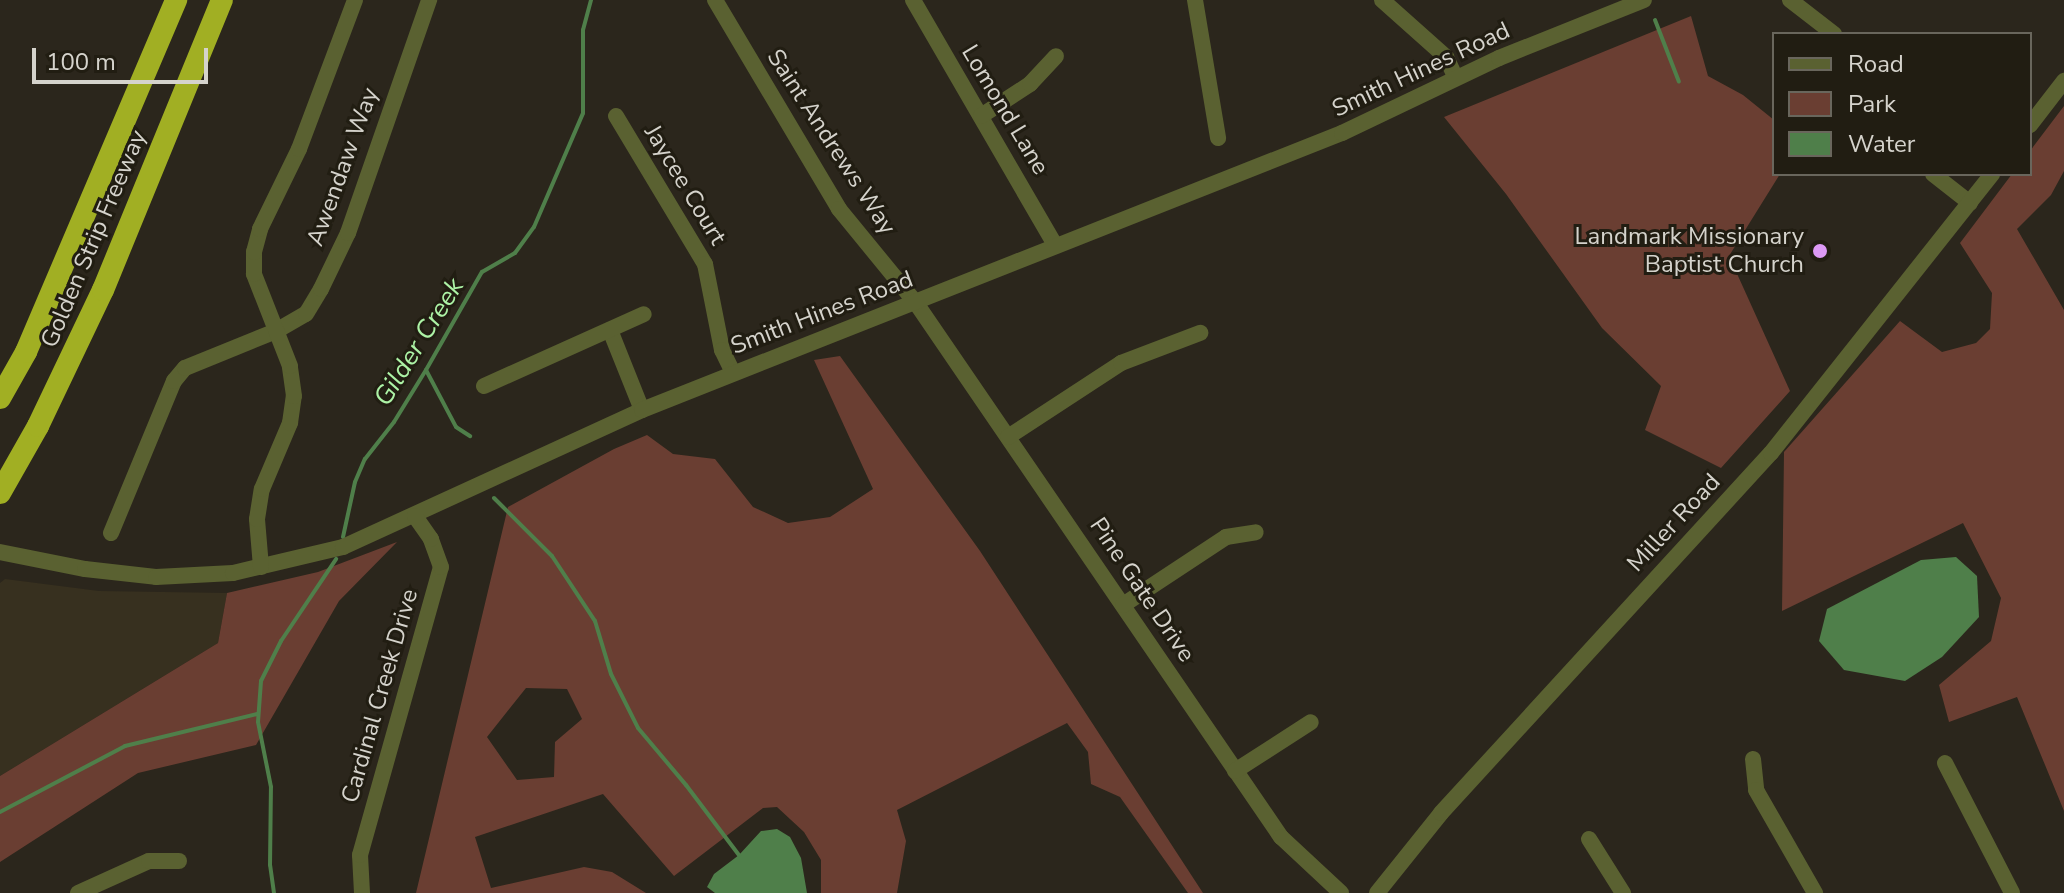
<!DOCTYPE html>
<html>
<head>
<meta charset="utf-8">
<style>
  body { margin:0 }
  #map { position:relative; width:2064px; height:893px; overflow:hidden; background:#2b261c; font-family:"Nunito Sans",sans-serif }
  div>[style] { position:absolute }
  .built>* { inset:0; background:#37301f }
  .green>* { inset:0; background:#6a3e32 }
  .water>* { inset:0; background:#4f7f4a }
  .stream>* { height:4px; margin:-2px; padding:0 2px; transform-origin:2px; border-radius:2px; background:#4f7f4a }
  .minor>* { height:16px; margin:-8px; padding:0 8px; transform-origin:8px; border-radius:8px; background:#5a6131 }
  .highway>* { height:22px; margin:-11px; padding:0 11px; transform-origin:11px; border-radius:11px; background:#a1af23 }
  .dots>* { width:22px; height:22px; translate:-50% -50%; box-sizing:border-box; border:4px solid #211d12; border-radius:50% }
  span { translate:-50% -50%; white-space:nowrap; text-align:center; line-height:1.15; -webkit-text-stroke:6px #211d12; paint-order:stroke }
  .street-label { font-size:24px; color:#d5d3cc }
  .poi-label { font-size:24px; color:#d5d3cc }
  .right { translate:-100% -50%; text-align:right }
  .water-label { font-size:26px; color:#adf3a6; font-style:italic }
  .legend { position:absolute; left:1772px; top:32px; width:260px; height:144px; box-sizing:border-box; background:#211d12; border:2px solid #69665c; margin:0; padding:10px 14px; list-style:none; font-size:24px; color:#d5d3cc }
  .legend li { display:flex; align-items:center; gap:16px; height:40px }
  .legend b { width:40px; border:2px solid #69665c }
  .scale { position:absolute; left:32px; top:48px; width:176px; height:36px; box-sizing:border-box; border:4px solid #d5d3cc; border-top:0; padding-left:10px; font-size:24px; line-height:28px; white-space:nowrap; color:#d5d3cc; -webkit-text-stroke:6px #211d12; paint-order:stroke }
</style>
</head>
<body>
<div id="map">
  <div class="built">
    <div style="clip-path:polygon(5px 579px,99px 591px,227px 593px,218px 643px,0 776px,0 583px)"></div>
  </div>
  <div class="green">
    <div style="clip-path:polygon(1691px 16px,1708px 76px,1743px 95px,1774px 120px,1774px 174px,1780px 174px,1729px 256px,1790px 391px,1721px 468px,1645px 430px,1661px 386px,1602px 328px,1506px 194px,1444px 117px)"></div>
    <div style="clip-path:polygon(2064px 106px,2064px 171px,2051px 195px,2017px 229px,2064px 310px,2064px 811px,2017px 697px,1949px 722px,1939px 685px,1991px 641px,2001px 598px,1963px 523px,1782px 611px,1784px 452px,1900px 321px,1942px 352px,1976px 343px,1990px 329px,1992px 293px,1960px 243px,2012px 174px,2030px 174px,2030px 151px)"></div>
    <div style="clip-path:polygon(evenodd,840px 356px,980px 551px,1203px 893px,1188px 893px,1120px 797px,1091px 784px,1088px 752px,1067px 723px,897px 810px,906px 841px,897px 893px,821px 893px,821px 860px,804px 832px,777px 807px,763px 808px,674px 876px,603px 794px,475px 837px,491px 888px,584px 867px,612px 872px,646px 893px,416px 893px,508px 507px,614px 449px,647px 435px,673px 454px,715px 459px,753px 507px,788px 523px,830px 517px,873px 489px,814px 360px,840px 356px,526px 688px,567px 689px,582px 719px,555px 742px,554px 777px,517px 780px,487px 737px,526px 688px)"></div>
    <div style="clip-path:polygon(397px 542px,339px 601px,256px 745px,138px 773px,0 862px,0 776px,218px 643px,227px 593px,318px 572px)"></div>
  </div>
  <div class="water">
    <div style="clip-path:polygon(1956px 557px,1977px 576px,1979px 617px,1942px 657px,1905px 681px,1844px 670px,1819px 641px,1827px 609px,1921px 560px)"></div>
    <div style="clip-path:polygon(777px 829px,790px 837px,801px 858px,807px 893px,715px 893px,707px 887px,714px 874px,739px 855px,761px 831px)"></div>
  </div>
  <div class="stream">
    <div style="left:1655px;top:20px;width:66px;rotate:68.8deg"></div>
    <div style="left:426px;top:370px;width:64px;rotate:62.2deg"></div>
    <div style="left:456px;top:427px;width:17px;rotate:33deg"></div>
    <div style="left:494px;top:498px;width:82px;rotate:45deg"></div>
    <div style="left:552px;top:556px;width:78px;rotate:56.5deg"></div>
    <div style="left:595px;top:621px;width:55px;rotate:73.2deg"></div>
    <div style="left:611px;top:674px;width:60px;rotate:63.4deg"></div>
    <div style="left:638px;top:728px;width:75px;rotate:49.9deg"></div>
    <div style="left:686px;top:785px;width:88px;rotate:52.9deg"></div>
    <div style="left:343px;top:537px;width:56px;rotate:-77.7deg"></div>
    <div style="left:355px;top:482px;width:25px;rotate:-67deg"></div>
    <div style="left:365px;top:459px;width:47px;rotate:-51.9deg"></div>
    <div style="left:394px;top:422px;width:61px;rotate:-58.4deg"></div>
    <div style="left:426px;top:370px;width:113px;rotate:-60.3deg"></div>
    <div style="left:482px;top:272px;width:38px;rotate:-30deg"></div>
    <div style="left:515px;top:253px;width:32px;rotate:-54deg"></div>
    <div style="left:534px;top:227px;width:124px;rotate:-66.7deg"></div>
    <div style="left:583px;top:113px;width:83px;rotate:-90deg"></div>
    <div style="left:583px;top:30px;width:31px;rotate:-75deg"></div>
    <div style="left:0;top:812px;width:141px;rotate:-27.8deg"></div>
    <div style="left:125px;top:746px;width:136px;rotate:-13.6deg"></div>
    <div style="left:274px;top:893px;width:28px;rotate:-98deg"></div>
    <div style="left:270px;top:865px;width:78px;rotate:-89.3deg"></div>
    <div style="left:271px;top:787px;width:66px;rotate:-101.3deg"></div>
    <div style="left:258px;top:722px;width:41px;rotate:-85.8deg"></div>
    <div style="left:261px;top:681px;width:45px;rotate:-63.4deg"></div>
    <div style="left:281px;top:641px;width:99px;rotate:-56.1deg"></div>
  </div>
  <div class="minor">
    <div style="left:715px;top:0;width:243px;rotate:59.3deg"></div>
    <div style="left:839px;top:209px;width:122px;rotate:50.7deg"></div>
    <div style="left:916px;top:303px;width:647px;rotate:55.65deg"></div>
    <div style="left:1281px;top:837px;width:82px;rotate:43deg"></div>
    <div style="left:913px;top:0;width:283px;rotate:59.9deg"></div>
    <div style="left:1195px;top:0;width:140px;rotate:80.5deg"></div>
    <div style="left:1382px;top:0;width:86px;rotate:41.7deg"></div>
    <div style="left:1446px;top:57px;width:23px;rotate:65deg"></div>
    <div style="left:1790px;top:0;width:56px;rotate:37.7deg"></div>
    <div style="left:616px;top:116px;width:173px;rotate:59deg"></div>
    <div style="left:705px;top:264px;width:88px;rotate:78.8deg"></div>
    <div style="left:722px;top:350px;width:25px;rotate:64deg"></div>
    <div style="left:981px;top:116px;width:59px;rotate:-33.1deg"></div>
    <div style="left:1030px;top:84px;width:38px;rotate:-47deg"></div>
    <div style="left:2030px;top:125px;width:56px;rotate:-52.3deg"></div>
    <div style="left:1933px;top:174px;width:47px;rotate:38.1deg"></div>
    <div style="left:610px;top:330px;width:86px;rotate:68.2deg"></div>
    <div style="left:484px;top:386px;width:175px;rotate:-24.2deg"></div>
    <div style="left:1008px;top:437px;width:135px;rotate:-33.2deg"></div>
    <div style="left:1121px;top:363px;width:85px;rotate:-20.8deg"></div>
    <div style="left:111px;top:533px;width:165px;rotate:-67.5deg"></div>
    <div style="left:174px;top:381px;width:17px;rotate:-50deg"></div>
    <div style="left:185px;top:368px;width:98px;rotate:-22.1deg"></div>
    <div style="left:276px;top:331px;width:34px;rotate:-30deg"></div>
    <div style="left:306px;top:314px;width:29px;rotate:-59deg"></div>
    <div style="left:321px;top:289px;width:62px;rotate:-64.3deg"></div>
    <div style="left:348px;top:233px;width:247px;rotate:-70.8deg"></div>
    <div style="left:0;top:552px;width:87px;rotate:11.3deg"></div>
    <div style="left:85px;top:569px;width:71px;rotate:6.4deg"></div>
    <div style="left:156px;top:577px;width:77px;rotate:-3deg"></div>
    <div style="left:233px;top:573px;width:113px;rotate:-13.3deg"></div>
    <div style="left:343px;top:547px;width:329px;rotate:-24.6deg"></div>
    <div style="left:642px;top:410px;width:753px;rotate:-21.59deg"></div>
    <div style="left:1342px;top:133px;width:174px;rotate:-25.5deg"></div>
    <div style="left:1499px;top:58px;width:156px;rotate:-21.8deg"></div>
    <div style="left:261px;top:567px;width:48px;rotate:-94.8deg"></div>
    <div style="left:257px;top:519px;width:30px;rotate:-81deg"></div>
    <div style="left:262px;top:489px;width:72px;rotate:-67deg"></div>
    <div style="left:290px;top:423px;width:27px;rotate:-82deg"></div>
    <div style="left:294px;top:396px;width:30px;rotate:-98deg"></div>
    <div style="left:290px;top:366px;width:99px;rotate:-111.4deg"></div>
    <div style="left:254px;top:274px;width:22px;rotate:-90deg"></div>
    <div style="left:254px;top:252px;width:24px;rotate:-75deg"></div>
    <div style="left:260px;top:229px;width:89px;rotate:-64deg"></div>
    <div style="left:299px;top:149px;width:159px;rotate:-69.4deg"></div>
    <div style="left:1123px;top:605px;width:123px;rotate:-33.4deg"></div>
    <div style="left:1226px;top:537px;width:30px;rotate:-9deg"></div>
    <div style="left:1753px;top:759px;width:31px;rotate:84deg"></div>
    <div style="left:1756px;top:790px;width:119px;rotate:60.2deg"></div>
    <div style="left:1945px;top:763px;width:146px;rotate:62.7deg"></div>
    <div style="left:1235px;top:771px;width:90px;rotate:-32.8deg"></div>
    <div style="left:1589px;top:839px;width:64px;rotate:57.8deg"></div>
    <div style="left:78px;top:893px;width:78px;rotate:-24.3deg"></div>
    <div style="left:149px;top:861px;width:30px"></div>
    <div style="left:362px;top:893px;width:38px;rotate:-93deg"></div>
    <div style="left:360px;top:855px;width:299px;rotate:-74.3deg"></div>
    <div style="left:441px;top:567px;width:30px;rotate:-110deg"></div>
    <div style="left:431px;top:539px;width:28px;rotate:-125deg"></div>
    <div style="left:1377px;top:893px;width:102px;rotate:-51.3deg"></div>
    <div style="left:1441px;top:813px;width:488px;rotate:-47.5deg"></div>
    <div style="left:1771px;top:453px;width:356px;rotate:-51.6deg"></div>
  </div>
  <div class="highway">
    <div style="left:0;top:398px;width:53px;rotate:-60.5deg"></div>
    <div style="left:26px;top:352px;width:383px;rotate:-66.9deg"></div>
    <div style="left:0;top:493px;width:77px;rotate:-60.4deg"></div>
    <div style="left:38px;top:426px;width:151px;rotate:-64.5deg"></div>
    <div style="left:103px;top:290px;width:313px;rotate:-67.7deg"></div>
  </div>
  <div class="dots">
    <div style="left:1820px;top:251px;background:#dc99f4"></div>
  </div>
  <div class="street-label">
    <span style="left:1421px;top:70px;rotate:-25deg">Smith Hines Road</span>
    <span style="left:1005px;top:110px;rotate:59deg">Lomond Lane</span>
    <span style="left:831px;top:142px;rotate:57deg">Saint Andrews Way</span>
    <span style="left:343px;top:167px;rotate:-70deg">Awendaw Way</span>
    <span style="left:685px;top:185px;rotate:59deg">Jaycee Court</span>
    <span style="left:94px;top:239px;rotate:-67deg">Golden Strip Freeway</span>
    <span style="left:822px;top:313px;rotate:-21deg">Smith Hines Road</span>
    <span style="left:1674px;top:523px;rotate:-47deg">Miller Road</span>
    <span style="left:1142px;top:590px;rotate:56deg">Pine Gate Drive</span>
    <span style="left:380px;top:696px;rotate:-74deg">Cardinal Creek Drive</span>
  </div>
  <div class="poi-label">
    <span class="right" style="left:1804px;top:251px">Landmark Missionary<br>Baptist Church</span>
  </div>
  <div class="water-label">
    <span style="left:419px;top:342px;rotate:-58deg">Gilder Creek</span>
  </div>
  <ul class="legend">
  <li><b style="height:10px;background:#5a6131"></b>Road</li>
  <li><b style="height:22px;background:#6a3e32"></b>Park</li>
  <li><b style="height:22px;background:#4f7f4a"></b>Water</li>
  </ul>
  <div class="scale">100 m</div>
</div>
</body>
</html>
